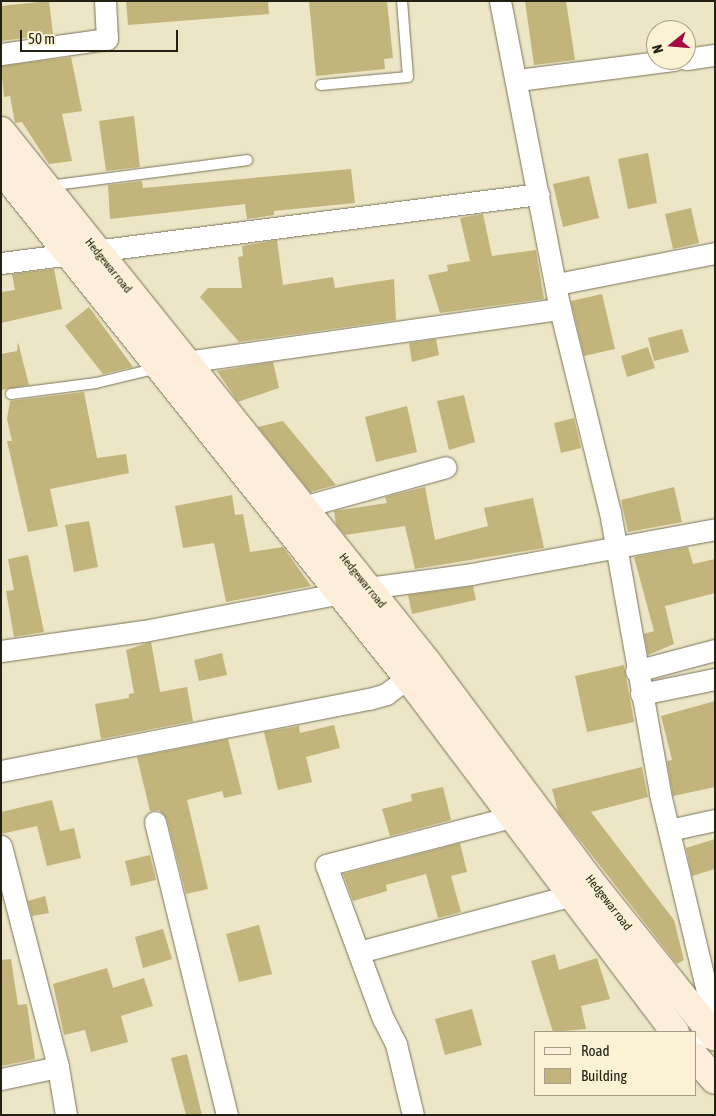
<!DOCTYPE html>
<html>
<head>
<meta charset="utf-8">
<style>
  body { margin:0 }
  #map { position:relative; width:716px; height:1116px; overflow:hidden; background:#ece5c6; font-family:"Asap Condensed",sans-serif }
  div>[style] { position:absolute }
  .building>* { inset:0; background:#c2b47b }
  .roads { filter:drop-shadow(0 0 1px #7a7358) drop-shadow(0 0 1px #7a7358) }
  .lane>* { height:10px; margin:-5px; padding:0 5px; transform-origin:5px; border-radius:5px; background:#fff }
  .street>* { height:21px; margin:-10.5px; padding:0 10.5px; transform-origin:10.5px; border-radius:10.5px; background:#fff }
  .secondary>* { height:28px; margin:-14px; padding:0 14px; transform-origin:14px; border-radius:14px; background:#fdeedc }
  span { translate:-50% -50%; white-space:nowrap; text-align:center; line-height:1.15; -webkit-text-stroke:5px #faf2d3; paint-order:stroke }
  .street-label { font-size:12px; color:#232014 }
  .frame { position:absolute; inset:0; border:2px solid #232014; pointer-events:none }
  .legend { position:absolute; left:534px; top:1031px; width:162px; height:65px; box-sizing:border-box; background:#faf2d3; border:1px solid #a49e87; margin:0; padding:6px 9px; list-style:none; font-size:15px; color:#232014 }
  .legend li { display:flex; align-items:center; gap:10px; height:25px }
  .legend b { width:25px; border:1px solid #a49e87 }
  .north { position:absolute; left:646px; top:20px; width:50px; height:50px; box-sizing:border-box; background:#faf2d3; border:1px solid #a49e87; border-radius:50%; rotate:253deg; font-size:14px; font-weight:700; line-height:20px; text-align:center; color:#232014 }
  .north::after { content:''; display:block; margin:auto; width:18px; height:22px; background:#a30943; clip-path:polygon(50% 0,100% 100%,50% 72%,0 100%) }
  .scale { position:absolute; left:20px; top:30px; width:158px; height:22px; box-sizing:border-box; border:2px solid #232014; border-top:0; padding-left:6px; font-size:15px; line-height:18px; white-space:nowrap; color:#232014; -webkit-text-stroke:4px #faf2d3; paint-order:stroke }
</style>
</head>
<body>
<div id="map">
  <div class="building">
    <div style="clip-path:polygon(49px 1px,53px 34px,1px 41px,1px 6px)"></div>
    <div style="clip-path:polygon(126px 1px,268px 1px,269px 14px,128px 25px)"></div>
    <div style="clip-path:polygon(309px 1px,387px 1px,393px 58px,384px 59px,385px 69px,316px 76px)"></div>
    <div style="clip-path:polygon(525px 1px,566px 1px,575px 60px,534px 65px)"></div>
    <div style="clip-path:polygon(71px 57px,82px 111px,62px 114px,72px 161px,49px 164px,22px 122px,15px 123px,10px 96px,4px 97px,1px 66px)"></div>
    <div style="clip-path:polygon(134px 116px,140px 167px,106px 171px,99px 121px)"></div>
    <div style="clip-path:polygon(648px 153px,657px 203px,628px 209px,618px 159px)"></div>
    <div style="clip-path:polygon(351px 169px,355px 203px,274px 211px,274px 215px,247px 219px,245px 204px,110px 219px,108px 185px,142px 181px,143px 188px)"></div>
    <div style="clip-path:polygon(589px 176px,599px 218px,563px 227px,553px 184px)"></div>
    <div style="clip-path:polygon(691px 208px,699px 243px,673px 249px,665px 214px)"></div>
    <div style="clip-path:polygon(483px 214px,492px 256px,536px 250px,544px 299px,440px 313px,428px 275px,448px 271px,447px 265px,470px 261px,460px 218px)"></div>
    <div style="clip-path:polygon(277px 240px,283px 285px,333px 277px,335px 288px,394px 279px,396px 320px,239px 342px,200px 297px,208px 288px,242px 288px,238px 257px,243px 256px,242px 246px)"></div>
    <div style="clip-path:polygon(54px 269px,62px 309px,1px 323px,1px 292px,15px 290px,12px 274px)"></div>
    <div style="clip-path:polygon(602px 294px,615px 349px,584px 356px,571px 301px)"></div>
    <div style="clip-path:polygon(89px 307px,133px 367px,103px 374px,65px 326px)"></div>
    <div style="clip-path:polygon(682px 329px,689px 352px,654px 361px,648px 338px)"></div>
    <div style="clip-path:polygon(436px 339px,439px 355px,412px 362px,409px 343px)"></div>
    <div style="clip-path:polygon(18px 342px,29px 385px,1px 390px,1px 354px,17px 351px)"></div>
    <div style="clip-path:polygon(648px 347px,655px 368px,627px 377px,621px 356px)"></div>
    <div style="clip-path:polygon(273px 362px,279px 388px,238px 402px,217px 371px)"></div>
    <div style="clip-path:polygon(84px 392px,97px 458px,126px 454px,129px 473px,50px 489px,58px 526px,28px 532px,7px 441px,12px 441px,7px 419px,10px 401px)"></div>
    <div style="clip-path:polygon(464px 395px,475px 442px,449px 450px,437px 401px)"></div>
    <div style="clip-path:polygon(407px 406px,417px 452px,376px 462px,365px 417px)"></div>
    <div style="clip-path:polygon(574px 418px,581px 448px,561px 453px,554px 423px)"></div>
    <div style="clip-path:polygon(283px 421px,336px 485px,310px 492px,258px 427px)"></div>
    <div style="clip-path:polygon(425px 487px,435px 540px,488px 526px,484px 508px,533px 498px,544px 548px,415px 569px,405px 526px,345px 535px,336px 524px,334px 511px,387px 503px,385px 497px)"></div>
    <div style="clip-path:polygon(674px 487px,682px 522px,628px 532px,621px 500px)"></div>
    <div style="clip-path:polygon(232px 495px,235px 515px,243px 514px,250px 552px,283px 547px,311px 586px,226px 602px,214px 543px,183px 548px,175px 506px)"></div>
    <div style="clip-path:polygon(89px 521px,98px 567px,74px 572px,65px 525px)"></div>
    <div style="clip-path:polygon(688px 547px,693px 564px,715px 559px,715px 593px,665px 606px,674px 644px,648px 655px,644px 634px,654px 631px,634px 557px)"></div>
    <div style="clip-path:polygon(28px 555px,44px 632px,14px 637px,6px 591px,14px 590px,8px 559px)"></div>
    <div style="clip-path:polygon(473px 586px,476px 600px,412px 614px,408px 595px)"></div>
    <div style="clip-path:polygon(151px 642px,160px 692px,187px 687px,193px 721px,101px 739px,95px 704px,129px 698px,129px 694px,134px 693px,126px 650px)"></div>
    <div style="clip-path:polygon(222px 653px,227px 675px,199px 681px,194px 660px)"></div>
    <div style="clip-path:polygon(624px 665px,634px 722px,587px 732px,575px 676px)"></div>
    <div style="clip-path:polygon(715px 701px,715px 787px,673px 796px,667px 761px,672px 760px,661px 716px)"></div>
    <div style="clip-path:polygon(334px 725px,340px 748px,306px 757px,312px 782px,278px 790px,264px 732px,299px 726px,300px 733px)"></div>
    <div style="clip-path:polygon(228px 739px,242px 794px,224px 798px,222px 791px,187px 800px,208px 889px,186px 894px,167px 819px,159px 810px,150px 811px,137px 757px)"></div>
    <div style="clip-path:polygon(642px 767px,648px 797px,591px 812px,674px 920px,684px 960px,677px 964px,558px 812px,552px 789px)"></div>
    <div style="clip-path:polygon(443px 787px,451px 820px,390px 836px,382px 809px,412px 801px,411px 794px)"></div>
    <div style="clip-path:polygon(52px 800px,60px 831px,74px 828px,81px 858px,47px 866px,37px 826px,1px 834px,1px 812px)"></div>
    <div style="clip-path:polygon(715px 839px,715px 869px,692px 876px,686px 848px)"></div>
    <div style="clip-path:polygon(460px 843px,467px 872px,451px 876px,461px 912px,438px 918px,426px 874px,386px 885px,387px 891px,353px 901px,343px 874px)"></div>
    <div style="clip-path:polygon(150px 855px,156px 880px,131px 886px,125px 861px)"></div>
    <div style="clip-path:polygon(45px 896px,49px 913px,32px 916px,28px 901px)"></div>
    <div style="clip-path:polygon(259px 925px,272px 974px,239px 982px,226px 934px)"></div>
    <div style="clip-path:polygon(163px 929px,172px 959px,143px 968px,135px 937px)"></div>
    <div style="clip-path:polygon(555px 954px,559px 970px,597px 958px,610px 999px,581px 1006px,586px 1029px,553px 1032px,531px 961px)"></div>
    <div style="clip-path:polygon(11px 959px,18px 1005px,27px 1004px,35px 1059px,1px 1066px,1px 960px)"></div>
    <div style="clip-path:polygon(107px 968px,113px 988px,144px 978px,153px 1006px,121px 1016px,128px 1042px,91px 1052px,85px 1030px,64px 1035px,53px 984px)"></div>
    <div style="clip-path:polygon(472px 1009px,482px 1045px,445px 1055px,435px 1019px)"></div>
    <div style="clip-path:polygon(187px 1054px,202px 1115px,186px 1115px,171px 1058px)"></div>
  </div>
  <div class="roads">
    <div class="lane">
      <div style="left:321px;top:85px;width:87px;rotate:-5.3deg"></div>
      <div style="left:408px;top:77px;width:76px;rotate:-94.5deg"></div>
      <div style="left:48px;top:186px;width:201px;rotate:-7.4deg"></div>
      <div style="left:11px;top:394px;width:86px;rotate:-7.4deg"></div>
      <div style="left:96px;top:383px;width:64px;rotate:-13.6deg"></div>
    </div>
    <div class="street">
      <div style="left:500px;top:1px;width:314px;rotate:79deg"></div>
      <div style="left:560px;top:309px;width:209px;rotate:76.2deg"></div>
      <div style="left:610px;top:512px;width:286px;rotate:79.9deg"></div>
      <div style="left:660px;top:794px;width:207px;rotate:76.6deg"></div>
      <div style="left:708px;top:995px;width:35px;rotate:87deg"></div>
      <div style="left:710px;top:1030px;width:20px;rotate:139deg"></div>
      <div style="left:1px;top:54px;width:107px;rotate:-8.1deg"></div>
      <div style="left:107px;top:39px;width:38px;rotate:-93deg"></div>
      <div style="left:686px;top:59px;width:29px;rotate:-8deg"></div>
      <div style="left:518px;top:80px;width:158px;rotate:-7.3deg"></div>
      <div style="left:1px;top:263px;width:542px;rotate:-7.31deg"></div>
      <div style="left:557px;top:284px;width:161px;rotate:-11.1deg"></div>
      <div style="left:186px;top:362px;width:378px;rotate:-8.1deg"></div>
      <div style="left:302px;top:507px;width:149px;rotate:-15.5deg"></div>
      <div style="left:368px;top:588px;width:104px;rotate:-7.7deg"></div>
      <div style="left:471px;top:574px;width:248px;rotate:-10.4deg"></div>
      <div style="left:1px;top:651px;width:144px;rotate:-8deg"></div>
      <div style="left:144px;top:631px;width:201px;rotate:-10.9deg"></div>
      <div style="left:636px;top:671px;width:82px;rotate:-14.9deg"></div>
      <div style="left:641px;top:694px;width:76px;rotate:-11.5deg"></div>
      <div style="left:1px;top:771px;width:375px;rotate:-11.1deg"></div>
      <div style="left:369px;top:699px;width:18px;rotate:-16deg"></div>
      <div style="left:386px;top:694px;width:42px;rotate:-36.3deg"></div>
      <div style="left:155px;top:822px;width:302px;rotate:76.2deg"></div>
      <div style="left:669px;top:830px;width:47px;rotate:-12.3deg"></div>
      <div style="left:1px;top:846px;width:228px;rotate:75.5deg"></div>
      <div style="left:58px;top:1067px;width:49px;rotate:80.5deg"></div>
      <div style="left:359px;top:952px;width:218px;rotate:-14.9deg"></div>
      <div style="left:570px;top:896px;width:16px;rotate:-35deg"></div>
      <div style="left:1px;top:1079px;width:58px;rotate:-11.9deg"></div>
      <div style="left:413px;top:1115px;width:73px;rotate:-103.5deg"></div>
      <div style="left:396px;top:1044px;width:28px;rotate:-117deg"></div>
      <div style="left:383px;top:1019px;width:164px;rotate:-110.3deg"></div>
      <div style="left:326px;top:865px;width:191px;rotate:-14.5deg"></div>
    </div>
    <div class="secondary">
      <div style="left:1px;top:131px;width:681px;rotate:51.26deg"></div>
      <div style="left:427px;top:662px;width:274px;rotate:53.3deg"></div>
      <div style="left:591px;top:882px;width:198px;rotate:51.3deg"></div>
      <div style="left:1px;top:169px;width:653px;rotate:51.34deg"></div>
      <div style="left:409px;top:679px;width:442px;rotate:53deg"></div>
      <div style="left:695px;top:1057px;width:30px;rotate:49deg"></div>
    </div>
  </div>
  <div class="street-label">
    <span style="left:108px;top:266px;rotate:51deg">Hedgewar road</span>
    <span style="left:362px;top:581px;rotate:51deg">Hedgewar road</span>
    <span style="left:608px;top:903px;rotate:52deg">Hedgewar road</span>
  </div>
  <div class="frame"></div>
  <ul class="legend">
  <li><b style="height:6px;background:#fdeedc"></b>Road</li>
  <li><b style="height:14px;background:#c2b47b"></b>Building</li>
  </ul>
  <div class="north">N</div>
  <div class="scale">50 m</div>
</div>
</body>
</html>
